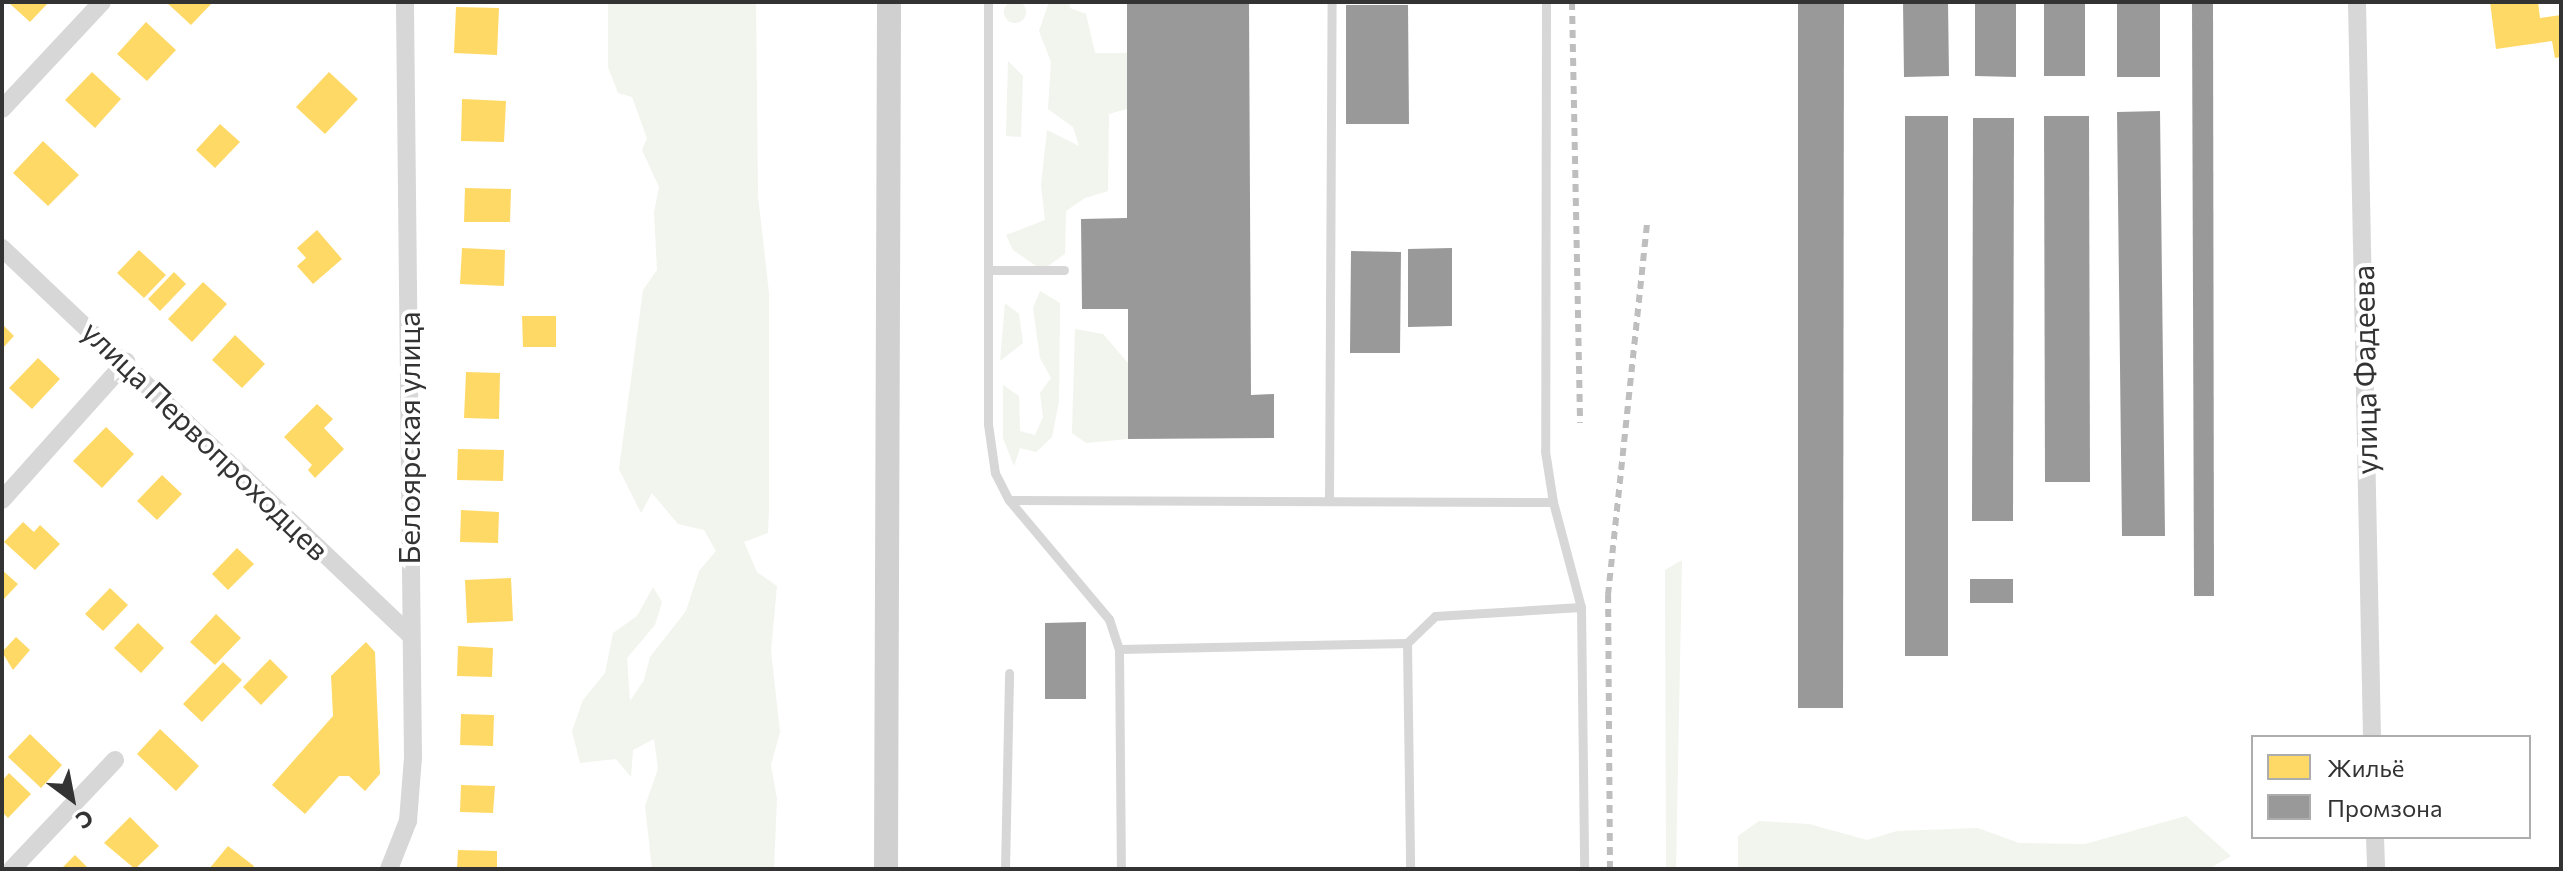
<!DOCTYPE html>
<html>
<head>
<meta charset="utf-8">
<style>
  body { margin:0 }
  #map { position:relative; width:2563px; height:871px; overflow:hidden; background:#fff; font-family:Commissioner,sans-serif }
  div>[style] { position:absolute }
  .green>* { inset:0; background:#f1f5ed }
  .round { border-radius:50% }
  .homes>* { inset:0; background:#ffd966 }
  .industry>* { inset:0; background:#999 }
  .lane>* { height:9px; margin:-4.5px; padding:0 4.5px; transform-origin:4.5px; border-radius:4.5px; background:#d7d7d7 }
  .street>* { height:18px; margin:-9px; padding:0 9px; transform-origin:9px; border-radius:9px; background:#d7d7d7 }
  .secondary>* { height:24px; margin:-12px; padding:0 12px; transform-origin:12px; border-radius:12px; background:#d0d0d0 }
  .rail>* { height:6px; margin-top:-3px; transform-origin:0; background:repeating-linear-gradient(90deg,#bebebe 0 8px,transparent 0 14px) }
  span { translate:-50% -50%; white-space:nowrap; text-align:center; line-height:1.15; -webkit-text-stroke:8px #fff; paint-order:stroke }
  .street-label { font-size:30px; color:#333 }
  .frame { position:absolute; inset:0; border:4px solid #333; pointer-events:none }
  .legend { position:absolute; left:2251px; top:735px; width:280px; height:104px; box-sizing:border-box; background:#fff; border:2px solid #adadad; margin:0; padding:10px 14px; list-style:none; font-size:24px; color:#333 }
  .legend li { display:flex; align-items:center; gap:16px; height:40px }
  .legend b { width:40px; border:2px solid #adadad }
  .north { position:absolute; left:32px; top:759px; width:80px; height:80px; -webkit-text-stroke:6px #fff; paint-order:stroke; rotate:148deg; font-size:22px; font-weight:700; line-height:32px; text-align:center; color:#333 }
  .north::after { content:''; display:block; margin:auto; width:28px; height:36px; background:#333; clip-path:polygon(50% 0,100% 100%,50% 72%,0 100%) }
</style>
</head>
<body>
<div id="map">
  <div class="green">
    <div class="round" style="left:1004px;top:1px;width:22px;height:22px"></div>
    <div style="clip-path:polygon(608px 2px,756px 2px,758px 196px,769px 293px,769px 510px,768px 533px,744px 542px,757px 572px,777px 586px,771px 651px,780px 732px,771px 765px,777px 799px,774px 869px,652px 869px,645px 806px,658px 769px,654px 739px,633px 750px,631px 777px,616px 759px,580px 763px,572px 731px,583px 700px,605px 673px,613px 633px,637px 616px,653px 587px,662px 602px,655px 625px,627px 658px,630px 701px,644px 680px,650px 657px,686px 611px,699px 571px,716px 551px,704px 530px,678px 524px,652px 493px,641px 513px,619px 469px,643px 290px,657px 270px,654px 212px,659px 187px,642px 150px,647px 138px,632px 97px,618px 93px,608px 67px)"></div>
    <div style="clip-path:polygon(1049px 2px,1069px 2px,1070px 8px,1086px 14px,1095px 53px,1127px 53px,1127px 109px,1109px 114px,1108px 191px,1085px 198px,1066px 211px,1065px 254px,1042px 270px,1013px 250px,1006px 235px,1045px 220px,1041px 185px,1047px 130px,1079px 146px,1073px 127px,1048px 109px,1051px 62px,1039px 31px)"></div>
    <div style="clip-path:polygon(1008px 61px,1023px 76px,1021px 137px,1006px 136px)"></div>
    <div style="clip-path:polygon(1040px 291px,1060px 303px,1059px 401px,1052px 437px,1036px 452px,1020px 448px,1014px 466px,1003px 438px,1003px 385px,1019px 396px,1020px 431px,1035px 435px,1043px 417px,1040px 393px,1051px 378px,1040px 358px,1033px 308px)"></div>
    <div style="clip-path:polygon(1005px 303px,1019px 314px,1023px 343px,1000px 361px)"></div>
    <div style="clip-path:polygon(1075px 329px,1103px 334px,1128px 363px,1128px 439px,1086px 443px,1072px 433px)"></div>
    <div style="clip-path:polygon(1682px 560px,1676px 869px,1666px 869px,1665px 570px)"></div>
    <div style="clip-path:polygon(2186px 816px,2231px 856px,2209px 869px,1738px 869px,1738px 836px,1759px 821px,1809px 824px,1867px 840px,1897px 831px,1978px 828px,2019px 843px,2085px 844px)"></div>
  </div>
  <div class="homes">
    <div style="clip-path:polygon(8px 2px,49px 2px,30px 22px)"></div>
    <div style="clip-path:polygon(166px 2px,213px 2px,191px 25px)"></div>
    <div style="clip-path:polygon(2490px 2px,2538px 2px,2540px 18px,2561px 15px,2561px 57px,2555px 58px,2552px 41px,2496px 49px)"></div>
    <div style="clip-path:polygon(456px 7px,499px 8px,497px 55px,454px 53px)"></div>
    <div style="clip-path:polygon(146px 22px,176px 50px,147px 81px,117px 54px)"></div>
    <div style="clip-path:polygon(92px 72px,121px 99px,95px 128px,65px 100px)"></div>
    <div style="clip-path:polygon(329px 72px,358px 99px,325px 134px,296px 107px)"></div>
    <div style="clip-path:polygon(462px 99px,506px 101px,504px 142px,461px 141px)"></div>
    <div style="clip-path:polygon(220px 124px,240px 142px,215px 168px,196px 150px)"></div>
    <div style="clip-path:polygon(43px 141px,79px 175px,48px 206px,13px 173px)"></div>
    <div style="clip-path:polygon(465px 188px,511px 189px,510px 222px,464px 222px)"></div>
    <div style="clip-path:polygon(317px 230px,342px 259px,313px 284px,297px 266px,306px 258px,297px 248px)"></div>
    <div style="clip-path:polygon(462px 248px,505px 250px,504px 286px,460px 284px)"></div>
    <div style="clip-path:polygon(139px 250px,166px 275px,144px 298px,117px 273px)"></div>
    <div style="clip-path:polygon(174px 272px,186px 284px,160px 311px,148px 299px)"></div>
    <div style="clip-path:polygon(203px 282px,227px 304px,192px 342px,168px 319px)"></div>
    <div style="clip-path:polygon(522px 316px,556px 316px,556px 347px,523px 347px)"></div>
    <div style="clip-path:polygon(2px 324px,14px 336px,2px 349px)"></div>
    <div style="clip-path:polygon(235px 335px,265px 364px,242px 388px,212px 360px)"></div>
    <div style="clip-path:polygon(38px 358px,60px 379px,32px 409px,9px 388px)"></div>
    <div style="clip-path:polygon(466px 372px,500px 373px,499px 419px,464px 418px)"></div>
    <div style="clip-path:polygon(317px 404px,333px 419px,324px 428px,344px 449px,315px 478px,308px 470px,312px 465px,284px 437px)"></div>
    <div style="clip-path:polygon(106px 427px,134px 454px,102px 488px,73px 461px)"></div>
    <div style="clip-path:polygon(458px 449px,504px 450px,503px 481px,457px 480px)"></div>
    <div style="clip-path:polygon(162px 475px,182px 494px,157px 520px,137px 501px)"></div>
    <div style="clip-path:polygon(461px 510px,499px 512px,498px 543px,460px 542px)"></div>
    <div style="clip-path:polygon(23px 522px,34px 532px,40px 525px,60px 544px,35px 570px,4px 542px)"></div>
    <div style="clip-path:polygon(237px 548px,254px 564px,228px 590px,212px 574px)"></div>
    <div style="clip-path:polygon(2px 570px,18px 584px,2px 601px)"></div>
    <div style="clip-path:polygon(511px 578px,513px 621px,467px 623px,465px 580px)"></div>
    <div style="clip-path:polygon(110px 588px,128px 605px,103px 631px,85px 614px)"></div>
    <div style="clip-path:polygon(216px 614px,241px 638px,215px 665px,190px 642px)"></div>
    <div style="clip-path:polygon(138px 623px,164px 648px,141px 673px,114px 648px)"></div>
    <div style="clip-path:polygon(16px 637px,30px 650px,13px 670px,2px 652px)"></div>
    <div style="clip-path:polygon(366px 642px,375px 652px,380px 774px,365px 791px,349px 776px,339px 776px,305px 814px,272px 785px,333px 716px,331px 676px)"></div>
    <div style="clip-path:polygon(458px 646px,493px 648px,492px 677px,457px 676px)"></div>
    <div style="clip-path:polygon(270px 659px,288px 677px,261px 705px,243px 687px)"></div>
    <div style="clip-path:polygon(223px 662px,242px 680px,202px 722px,183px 704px)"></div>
    <div style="clip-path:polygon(461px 714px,494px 715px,493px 746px,460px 745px)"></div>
    <div style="clip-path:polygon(160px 729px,199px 766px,176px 791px,137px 754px)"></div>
    <div style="clip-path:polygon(30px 734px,62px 765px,41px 788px,8px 757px)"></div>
    <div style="clip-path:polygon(9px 773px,31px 794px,8px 818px,2px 812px,2px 781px)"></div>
    <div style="clip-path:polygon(461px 785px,495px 786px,493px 813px,460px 812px)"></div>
    <div style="clip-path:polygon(130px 817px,159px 846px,135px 869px,104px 843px)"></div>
    <div style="clip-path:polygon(228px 846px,254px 866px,252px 869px,209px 869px)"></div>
    <div style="clip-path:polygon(458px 850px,497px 851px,497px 869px,457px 869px)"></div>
    <div style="clip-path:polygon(75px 855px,89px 869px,61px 869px)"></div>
  </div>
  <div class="industry">
    <div style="clip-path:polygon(1127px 2px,1249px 2px,1251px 395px,1274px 394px,1274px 438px,1128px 439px,1128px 309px,1082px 309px,1081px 219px,1127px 218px)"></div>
    <div style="clip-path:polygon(1798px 2px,1844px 2px,1843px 708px,1798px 708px)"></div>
    <div style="clip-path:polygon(1903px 2px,1948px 2px,1949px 76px,1904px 77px)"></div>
    <div style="clip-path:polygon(1975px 2px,2016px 2px,2016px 77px,1975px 76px)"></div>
    <div style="clip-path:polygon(2044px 2px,2085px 2px,2085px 76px,2044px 76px)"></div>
    <div style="clip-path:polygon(2117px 2px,2160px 2px,2160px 77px,2117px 77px)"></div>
    <div style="clip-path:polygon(2192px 2px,2213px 2px,2214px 596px,2194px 596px)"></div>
    <div style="clip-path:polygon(1346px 5px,1408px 5px,1409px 124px,1346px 124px)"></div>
    <div style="clip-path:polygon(2160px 111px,2165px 536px,2122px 536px,2117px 112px)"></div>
    <div style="clip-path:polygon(1905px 116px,1948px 116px,1948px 656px,1905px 656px)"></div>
    <div style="clip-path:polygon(2044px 116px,2089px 116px,2090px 482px,2045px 482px)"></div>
    <div style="clip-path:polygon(1973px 118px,2014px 118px,2013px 521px,1972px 521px)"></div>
    <div style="clip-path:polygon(1452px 248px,1452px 326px,1408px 327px,1408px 249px)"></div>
    <div style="clip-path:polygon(1351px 251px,1401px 252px,1400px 353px,1350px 353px)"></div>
    <div style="clip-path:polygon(1970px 579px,2013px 579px,2013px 603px,1970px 603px)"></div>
    <div style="clip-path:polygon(1086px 622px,1086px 699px,1045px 699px,1045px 623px)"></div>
  </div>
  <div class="lane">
    <div style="left:988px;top:2px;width:422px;rotate:90deg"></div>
    <div style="left:988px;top:424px;width:49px;rotate:81.9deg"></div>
    <div style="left:995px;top:473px;width:30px;rotate:63deg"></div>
    <div style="left:1009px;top:500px;width:155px;rotate:50deg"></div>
    <div style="left:1109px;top:619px;width:32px;rotate:72deg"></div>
    <div style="left:1119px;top:649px;width:220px;rotate:89.5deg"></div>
    <div style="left:1546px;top:2px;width:449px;rotate:90.1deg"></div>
    <div style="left:1545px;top:451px;width:52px;rotate:81.1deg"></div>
    <div style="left:1553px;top:502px;width:109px;rotate:75.1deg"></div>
    <div style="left:1581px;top:607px;width:262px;rotate:89.3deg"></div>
    <div style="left:988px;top:270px;width:76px"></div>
    <div style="left:1009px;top:500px;width:544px;rotate:0.21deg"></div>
    <div style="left:1329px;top:501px;width:499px;rotate:-89.7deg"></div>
    <div style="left:1407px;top:643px;width:226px;rotate:89.2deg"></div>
    <div style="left:1119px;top:649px;width:288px;rotate:-1.2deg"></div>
    <div style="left:1407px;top:643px;width:39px;rotate:-44deg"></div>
    <div style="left:1435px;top:616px;width:146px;rotate:-3.5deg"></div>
    <div style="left:1005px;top:869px;width:196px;rotate:-88.8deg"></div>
  </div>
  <div class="street">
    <div style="left:2357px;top:2px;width:735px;rotate:88.83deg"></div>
    <div style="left:2px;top:109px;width:146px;rotate:-46.9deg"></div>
    <div style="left:2px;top:248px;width:561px;rotate:43.48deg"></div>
    <div style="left:2px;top:500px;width:186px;rotate:-48.1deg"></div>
    <div style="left:2375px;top:837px;width:32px;rotate:88deg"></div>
    <div style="left:12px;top:869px;width:150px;rotate:-46.6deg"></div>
    <div style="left:389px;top:869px;width:52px;rotate:-68.4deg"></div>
    <div style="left:408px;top:821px;width:63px;rotate:-85.5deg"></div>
    <div style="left:413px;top:758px;width:756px;rotate:-90.61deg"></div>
  </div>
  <div class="secondary">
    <div style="left:886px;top:869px;width:867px;rotate:-89.8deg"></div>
  </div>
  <div class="rail">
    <div style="left:1572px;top:2px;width:421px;rotate:88.9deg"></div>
    <div style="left:1610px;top:869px;width:274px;rotate:-90.4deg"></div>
    <div style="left:1608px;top:595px;width:373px;rotate:-84deg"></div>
  </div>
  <div class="street-label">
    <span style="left:2364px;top:370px;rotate:-91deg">улица Фадеева</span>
    <span style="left:408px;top:438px;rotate:-90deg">Белоярская улица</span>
    <span style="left:206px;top:440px;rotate:44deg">улица Первопроходцев</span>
  </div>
  <div class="frame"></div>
  <ul class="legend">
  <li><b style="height:22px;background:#ffd966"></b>Жильё</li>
  <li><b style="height:22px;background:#999"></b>Промзона</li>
  </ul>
  <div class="north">С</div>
</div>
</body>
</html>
